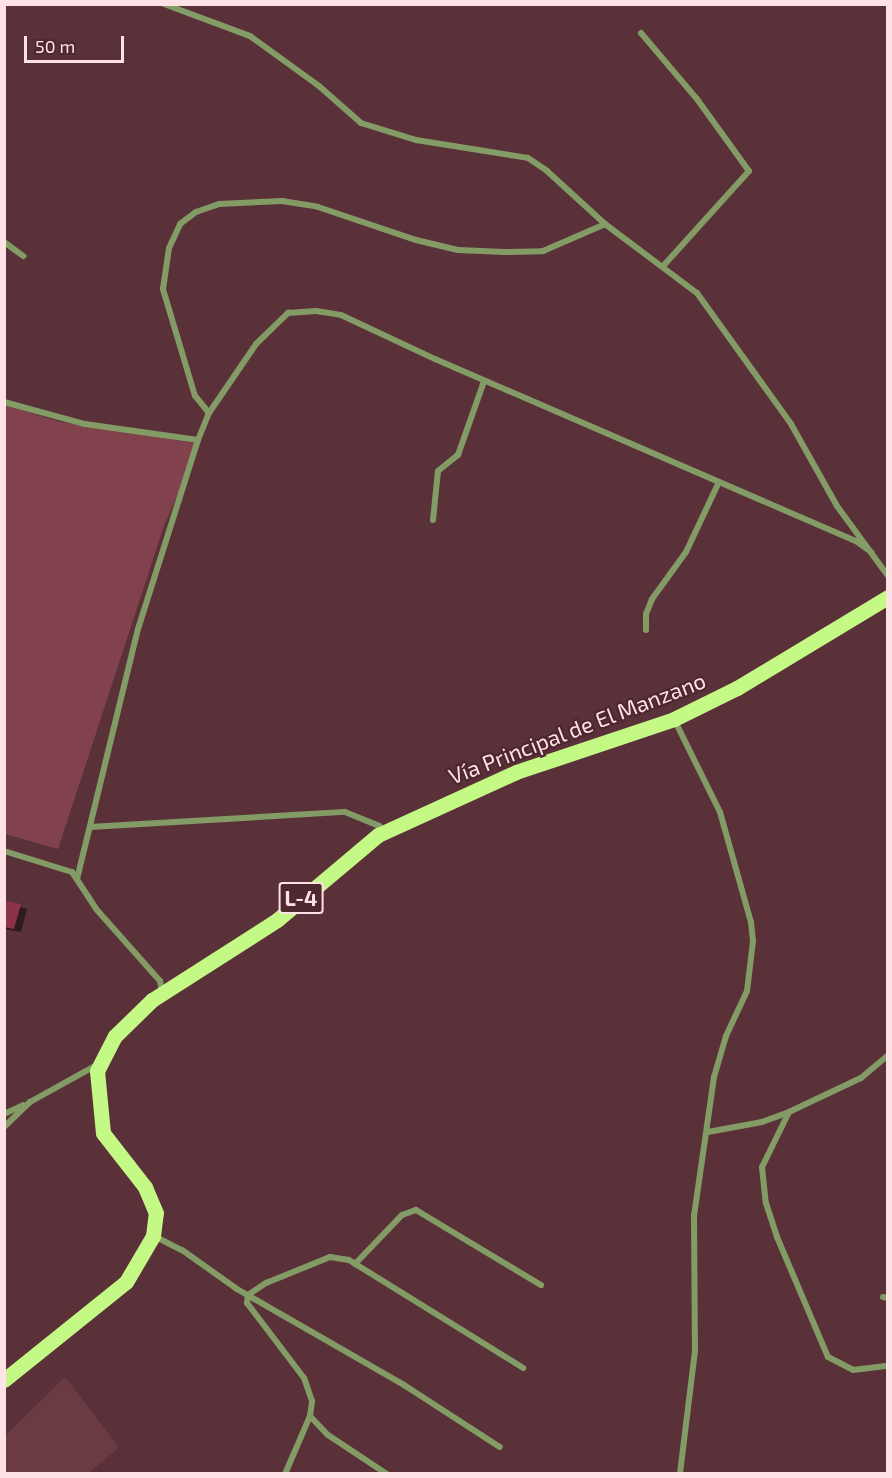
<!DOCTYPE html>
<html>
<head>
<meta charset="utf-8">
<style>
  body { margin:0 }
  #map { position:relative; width:892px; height:1478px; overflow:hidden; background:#5b3139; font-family:"Exo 2",sans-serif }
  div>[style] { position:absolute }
  .built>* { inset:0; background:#6b3b44 }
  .green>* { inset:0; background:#81424e }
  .shadow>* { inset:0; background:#0007 }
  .building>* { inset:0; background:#8c3348 }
  .street>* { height:6px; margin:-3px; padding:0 3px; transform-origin:3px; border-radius:3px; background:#839c66 }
  .primary>* { height:15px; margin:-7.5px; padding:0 7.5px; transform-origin:7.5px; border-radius:7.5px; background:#c4f985 }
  span { translate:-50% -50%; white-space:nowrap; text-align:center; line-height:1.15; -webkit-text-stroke:4.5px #4f272e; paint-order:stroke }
  .shield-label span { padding:2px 4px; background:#4f272e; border:2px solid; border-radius:4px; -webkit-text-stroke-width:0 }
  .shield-label { font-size:21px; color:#fee2e6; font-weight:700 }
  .street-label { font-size:22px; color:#fee2e6 }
  .frame { position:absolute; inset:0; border:6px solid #fee2e6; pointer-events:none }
  .scale { position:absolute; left:24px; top:36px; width:100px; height:27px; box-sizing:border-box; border:3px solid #fee2e6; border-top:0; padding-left:8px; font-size:18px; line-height:21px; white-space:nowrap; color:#fee2e6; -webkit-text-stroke:4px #4f272e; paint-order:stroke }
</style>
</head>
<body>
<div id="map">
  <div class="built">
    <div style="clip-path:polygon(65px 1377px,119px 1447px,89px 1473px,5px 1473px,5px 1436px)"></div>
  </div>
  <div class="green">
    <div style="clip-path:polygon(4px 405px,61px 422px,200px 444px,164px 526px,58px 849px,5px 834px)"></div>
  </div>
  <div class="shadow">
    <div style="clip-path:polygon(4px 902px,27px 909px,21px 932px,4px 929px)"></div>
  </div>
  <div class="building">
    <div style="clip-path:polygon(4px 901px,21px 904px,14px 929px,4px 927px)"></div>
  </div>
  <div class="street">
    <div style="left:164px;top:4px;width:92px;rotate:20.4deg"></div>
    <div style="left:250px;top:36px;width:85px;rotate:35.9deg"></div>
    <div style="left:319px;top:86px;width:56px;rotate:41.4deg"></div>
    <div style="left:361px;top:123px;width:58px;rotate:17.2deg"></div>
    <div style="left:416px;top:140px;width:113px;rotate:9.1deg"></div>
    <div style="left:528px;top:158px;width:23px;rotate:34deg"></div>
    <div style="left:547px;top:171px;width:79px;rotate:42.4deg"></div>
    <div style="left:605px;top:224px;width:115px;rotate:36.9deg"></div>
    <div style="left:697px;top:293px;width:161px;rotate:54.3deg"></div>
    <div style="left:791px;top:424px;width:94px;rotate:60.7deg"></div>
    <div style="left:837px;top:506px;width:87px;rotate:53.9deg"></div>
    <div style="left:641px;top:33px;width:87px;rotate:49.7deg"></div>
    <div style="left:697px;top:99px;width:89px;rotate:54.2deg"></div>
    <div style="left:749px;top:171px;width:127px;rotate:132.1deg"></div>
    <div style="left:4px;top:242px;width:24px;rotate:36deg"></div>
    <div style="left:4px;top:402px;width:84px;rotate:15.2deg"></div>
    <div style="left:85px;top:424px;width:114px;rotate:8.1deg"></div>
    <div style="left:209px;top:413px;width:22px;rotate:-129deg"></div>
    <div style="left:195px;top:396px;width:112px;rotate:-106.7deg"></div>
    <div style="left:163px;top:289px;width:41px;rotate:-81.7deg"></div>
    <div style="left:169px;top:248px;width:26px;rotate:-65deg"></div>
    <div style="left:180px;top:224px;width:20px;rotate:-37deg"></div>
    <div style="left:196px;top:212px;width:24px;rotate:-19deg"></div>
    <div style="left:219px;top:204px;width:63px;rotate:-2.7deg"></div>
    <div style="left:282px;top:201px;width:36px;rotate:9deg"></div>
    <div style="left:318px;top:207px;width:103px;rotate:18.6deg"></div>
    <div style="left:416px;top:240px;width:43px;rotate:13.4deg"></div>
    <div style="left:458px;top:250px;width:46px;rotate:2.5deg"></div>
    <div style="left:504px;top:252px;width:39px;rotate:-1deg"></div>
    <div style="left:543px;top:251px;width:68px;rotate:-23.5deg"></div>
    <div style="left:433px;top:520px;width:49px;rotate:-84.2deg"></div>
    <div style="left:438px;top:471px;width:26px;rotate:-39deg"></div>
    <div style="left:458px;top:455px;width:78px;rotate:-70.6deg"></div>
    <div style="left:646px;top:630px;width:16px;rotate:-90deg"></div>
    <div style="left:646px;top:614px;width:16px;rotate:-68deg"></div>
    <div style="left:652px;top:599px;width:58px;rotate:-54.1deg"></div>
    <div style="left:686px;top:552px;width:77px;rotate:-64.8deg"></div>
    <div style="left:674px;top:719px;width:104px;rotate:63.7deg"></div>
    <div style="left:720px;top:812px;width:114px;rotate:74.3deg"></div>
    <div style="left:751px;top:922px;width:19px;rotate:84deg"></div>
    <div style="left:753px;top:941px;width:50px;rotate:96.8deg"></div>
    <div style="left:747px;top:991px;width:50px;rotate:115deg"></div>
    <div style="left:726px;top:1036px;width:43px;rotate:106.3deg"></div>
    <div style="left:714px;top:1077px;width:139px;rotate:98.2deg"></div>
    <div style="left:694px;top:1215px;width:136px;rotate:89.6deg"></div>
    <div style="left:695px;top:1351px;width:124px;rotate:97deg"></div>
    <div style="left:90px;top:827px;width:255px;rotate:-3.4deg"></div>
    <div style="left:345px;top:812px;width:37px;rotate:22deg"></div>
    <div style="left:379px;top:826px;width:6px;rotate:99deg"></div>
    <div style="left:4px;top:851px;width:71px;rotate:17.2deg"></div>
    <div style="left:72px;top:872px;width:45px;rotate:56.7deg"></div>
    <div style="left:97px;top:910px;width:95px;rotate:48.4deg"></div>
    <div style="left:160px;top:981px;width:10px;rotate:79deg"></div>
    <div style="left:77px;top:879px;width:257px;rotate:-76.3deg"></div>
    <div style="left:138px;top:629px;width:198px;rotate:-72.4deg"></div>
    <div style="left:198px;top:440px;width:29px;rotate:-68deg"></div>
    <div style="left:209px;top:413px;width:83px;rotate:-55.7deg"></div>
    <div style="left:256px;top:344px;width:45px;rotate:-44.1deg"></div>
    <div style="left:288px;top:313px;width:28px;rotate:-4deg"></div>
    <div style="left:316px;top:311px;width:25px;rotate:9deg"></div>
    <div style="left:341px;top:315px;width:104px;rotate:25.1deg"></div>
    <div style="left:435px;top:359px;width:459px;rotate:23.4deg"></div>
    <div style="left:856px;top:541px;width:19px;rotate:36deg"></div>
    <div style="left:789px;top:1112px;width:61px;rotate:116.1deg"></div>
    <div style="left:762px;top:1167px;width:36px;rotate:84deg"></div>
    <div style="left:766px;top:1203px;width:36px;rotate:72deg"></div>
    <div style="left:777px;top:1237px;width:130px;rotate:67deg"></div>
    <div style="left:828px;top:1357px;width:28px;rotate:27deg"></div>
    <div style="left:853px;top:1370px;width:35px;rotate:-7deg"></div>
    <div style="left:4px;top:1114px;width:21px;rotate:-25deg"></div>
    <div style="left:4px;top:1127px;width:36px;rotate:-44deg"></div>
    <div style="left:30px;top:1102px;width:74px;rotate:-29deg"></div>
    <div style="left:708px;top:1132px;width:55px;rotate:-10.5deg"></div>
    <div style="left:762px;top:1122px;width:29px;rotate:-20deg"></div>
    <div style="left:789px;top:1112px;width:80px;rotate:-25.3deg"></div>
    <div style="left:861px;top:1078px;width:35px;rotate:-40deg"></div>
    <div style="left:154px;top:1236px;width:31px;rotate:27deg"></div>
    <div style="left:182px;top:1250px;width:67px;rotate:35.3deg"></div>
    <div style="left:237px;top:1289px;width:193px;rotate:29.9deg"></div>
    <div style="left:404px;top:1385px;width:114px;rotate:32.9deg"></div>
    <div style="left:355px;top:1264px;width:68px;rotate:-46.2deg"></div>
    <div style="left:402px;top:1215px;width:15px;rotate:-20deg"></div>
    <div style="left:416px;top:1210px;width:146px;rotate:31deg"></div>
    <div style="left:883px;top:1297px;width:5px;rotate:11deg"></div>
    <div style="left:310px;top:1416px;width:26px;rotate:47deg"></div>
    <div style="left:328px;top:1435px;width:71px;rotate:33.5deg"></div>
    <div style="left:285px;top:1474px;width:63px;rotate:-66.7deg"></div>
    <div style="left:310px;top:1416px;width:15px;rotate:-82deg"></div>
    <div style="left:312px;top:1401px;width:24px;rotate:-109deg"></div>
    <div style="left:304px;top:1378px;width:94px;rotate:-127.2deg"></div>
    <div style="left:247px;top:1303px;width:8px;rotate:-83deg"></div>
    <div style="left:248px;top:1295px;width:22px;rotate:-34deg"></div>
    <div style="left:266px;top:1283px;width:69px;rotate:-22.1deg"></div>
    <div style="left:330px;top:1257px;width:19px;rotate:9deg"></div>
    <div style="left:349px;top:1260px;width:205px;rotate:31.8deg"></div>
  </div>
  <div class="primary">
    <div style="left:4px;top:1380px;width:156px;rotate:-38.8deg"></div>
    <div style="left:126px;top:1282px;width:53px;rotate:-59.6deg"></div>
    <div style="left:153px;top:1236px;width:23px;rotate:-83deg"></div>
    <div style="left:156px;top:1213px;width:28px;rotate:-113deg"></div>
    <div style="left:145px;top:1187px;width:68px;rotate:-127.9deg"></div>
    <div style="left:103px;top:1133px;width:62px;rotate:-95.5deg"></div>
    <div style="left:97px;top:1071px;width:39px;rotate:-63deg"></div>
    <div style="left:115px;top:1036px;width:52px;rotate:-44.2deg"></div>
    <div style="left:152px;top:1000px;width:148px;rotate:-32.6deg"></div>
    <div style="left:277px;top:920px;width:132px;rotate:-40.1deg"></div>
    <div style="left:378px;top:835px;width:152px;rotate:-24.5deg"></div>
    <div style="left:516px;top:772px;width:167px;rotate:-18.5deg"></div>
    <div style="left:674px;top:719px;width:70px;rotate:-26.2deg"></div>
    <div style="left:737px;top:688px;width:176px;rotate:-31.1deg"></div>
  </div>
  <div class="shield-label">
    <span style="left:301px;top:898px">L-4</span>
  </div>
  <div class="street-label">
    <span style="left:577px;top:728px;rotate:-21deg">Vía Principal de El Manzano</span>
  </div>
  <div class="frame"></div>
  <div class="scale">50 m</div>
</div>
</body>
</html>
